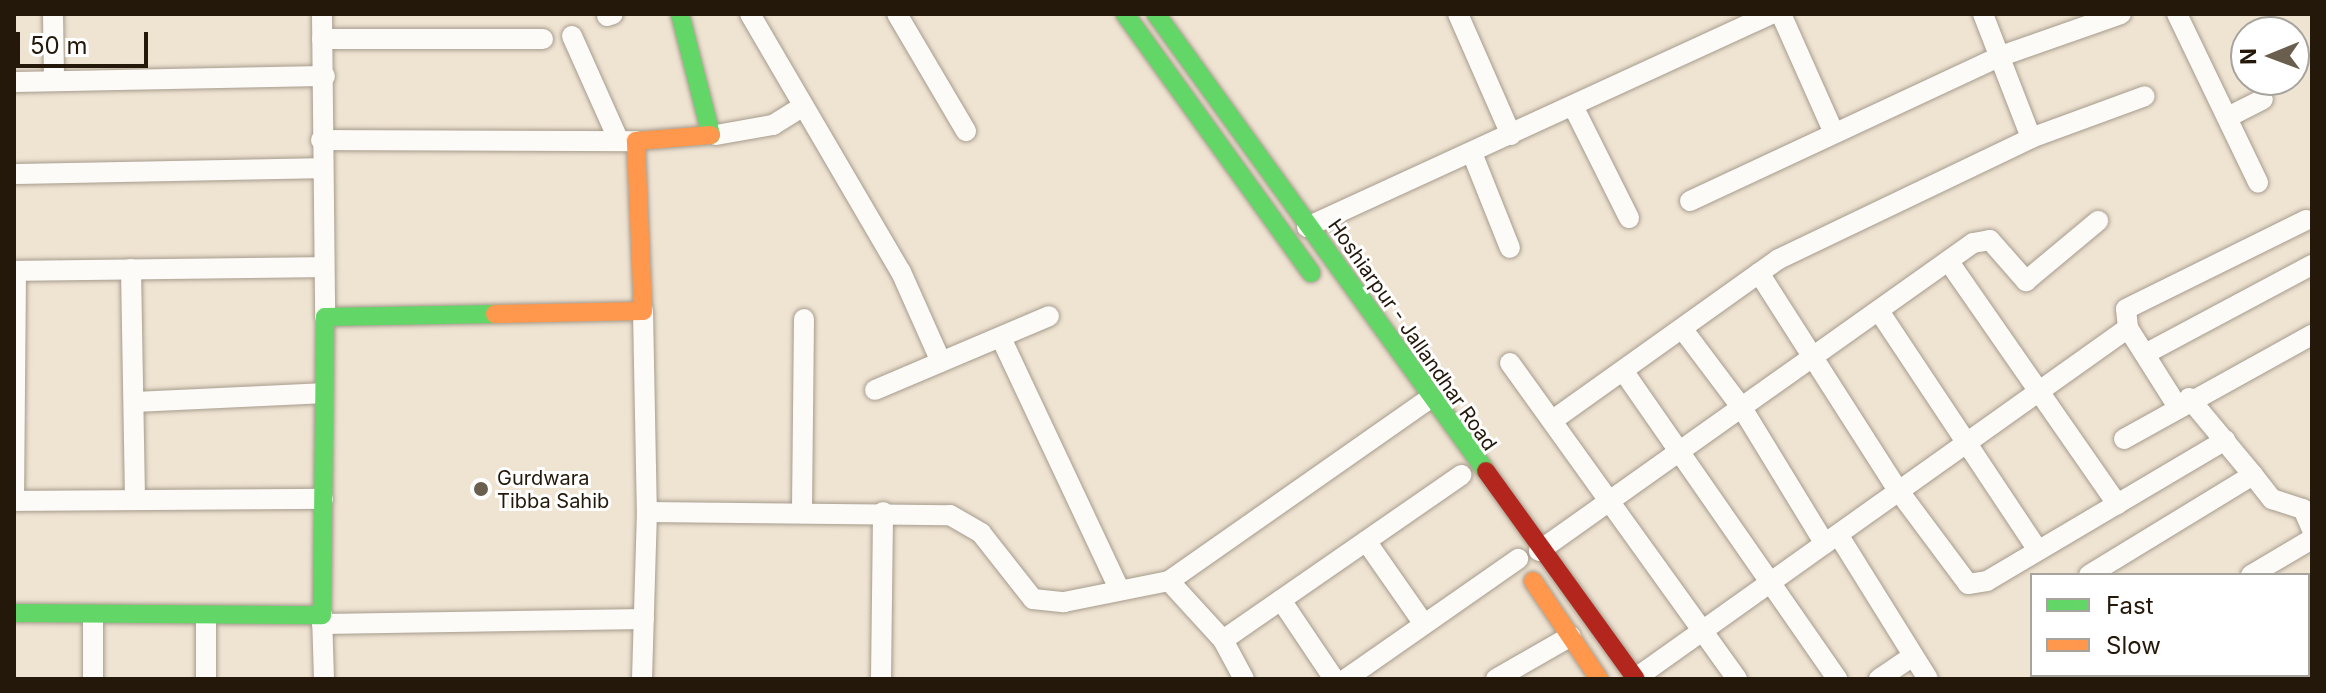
<!DOCTYPE html>
<html>
<head>
<meta charset="utf-8">
<style>
  body { margin:0 }
  #map { position:relative; width:2326px; height:693px; overflow:hidden; background:#efe3d2; font-family:Inter,sans-serif }
  div>[style] { position:absolute }
  .roads { filter:drop-shadow(0 0 2px #a69c8d) drop-shadow(0 0 2px #a69c8d) }
  .street>* { height:20px; margin:-10px; padding:0 10px; transform-origin:10px; border-radius:10px; background:#fdfbf8 }
  .fast>* { height:18px; margin:-9px; padding:0 9px; transform-origin:9px; border-radius:9px; background:#63d668 }
  .slow>* { height:18px; margin:-9px; padding:0 9px; transform-origin:9px; border-radius:9px; background:#ff974d }
  .jam>* { height:18px; margin:-9px; padding:0 9px; transform-origin:9px; border-radius:9px; background:#b3261e }
  .dots>* { width:22px; height:22px; translate:-50% -50%; box-sizing:border-box; border:4px solid #fff; border-radius:50% }
  span { translate:-50% -50%; white-space:nowrap; text-align:center; line-height:1.15; -webkit-text-stroke:6px #fff; paint-order:stroke }
  .street-label { font-size:20px; color:#231809 }
  .poi-label { font-size:20px; color:#231809 }
  .left { translate:0 -50%; text-align:left }
  .frame { position:absolute; inset:0; border:16px solid #231809; pointer-events:none }
  .legend { position:absolute; left:2030px; top:573px; width:280px; height:104px; box-sizing:border-box; background:#fff; border:2px solid #a7a39d; margin:0; padding:10px 14px; list-style:none; font-size:24px; color:#231809 }
  .legend li { display:flex; align-items:center; gap:16px; height:40px }
  .legend b { width:40px; border:2px solid #a7a39d }
  .north { position:absolute; left:2230px; top:16px; width:80px; height:80px; box-sizing:border-box; background:#fff; border:2px solid #a7a39d; border-radius:50%; rotate:269deg; font-size:22px; font-weight:700; line-height:32px; text-align:center; color:#231809 }
  .north::after { content:''; display:block; margin:auto; width:28px; height:36px; background:#6a5f4f; clip-path:polygon(50% 0,100% 100%,50% 72%,0 100%) }
  .scale { position:absolute; left:16px; top:32px; width:132px; height:36px; box-sizing:border-box; border:4px solid #231809; border-top:0; padding-left:10px; font-size:24px; line-height:28px; white-space:nowrap; color:#231809; -webkit-text-stroke:6px #fff; paint-order:stroke }
</style>
</head>
<body>
<div id="map">
  <div class="roads">
    <div class="street">
      <div style="left:53px;top:14px;width:67px;rotate:89.1deg"></div>
      <div style="left:322px;top:14px;width:303px;rotate:89.4deg"></div>
      <div style="left:750px;top:14px;width:299px;rotate:59.7deg"></div>
      <div style="left:901px;top:272px;width:98px;rotate:66deg"></div>
      <div style="left:897px;top:14px;width:136px;rotate:59.5deg"></div>
      <div style="left:1458px;top:14px;width:132px;rotate:66.3deg"></div>
      <div style="left:1781px;top:14px;width:130px;rotate:66deg"></div>
      <div style="left:1983px;top:14px;width:133px;rotate:68.8deg"></div>
      <div style="left:2177px;top:14px;width:187px;rotate:64.3deg"></div>
      <div style="left:607px;top:16px;width:6px;rotate:-18deg"></div>
      <div style="left:572px;top:36px;width:115px;rotate:65.9deg"></div>
      <div style="left:322px;top:39px;width:221px"></div>
      <div style="left:14px;top:82px;width:311px;rotate:-1.1deg"></div>
      <div style="left:1574px;top:108px;width:123px;rotate:63.4deg"></div>
      <div style="left:2228px;top:117px;width:39px;rotate:-27deg"></div>
      <div style="left:716px;top:135px;width:58px;rotate:-10deg"></div>
      <div style="left:773px;top:125px;width:34px;rotate:-32deg"></div>
      <div style="left:321px;top:140px;width:315px;rotate:0.2deg"></div>
      <div style="left:1472px;top:153px;width:102px;rotate:68.2deg"></div>
      <div style="left:14px;top:174px;width:306px;rotate:-1.1deg"></div>
      <div style="left:1690px;top:201px;width:343px;rotate:-25deg"></div>
      <div style="left:2001px;top:56px;width:127px;rotate:-19.3deg"></div>
      <div style="left:1307px;top:227px;width:511px;rotate:-24.66deg"></div>
      <div style="left:1949px;top:262px;width:295px;rotate:55.2deg"></div>
      <div style="left:131px;top:269px;width:231px;rotate:89deg"></div>
      <div style="left:14px;top:271px;width:308px;rotate:-0.7deg"></div>
      <div style="left:1759px;top:273px;width:258px;rotate:57.4deg"></div>
      <div style="left:1898px;top:490px;width:117px;rotate:53.3deg"></div>
      <div style="left:1968px;top:584px;width:19px;rotate:-9deg"></div>
      <div style="left:1987px;top:581px;width:277px;rotate:-30.6deg"></div>
      <div style="left:643px;top:311px;width:201px;rotate:88.9deg"></div>
      <div style="left:647px;top:512px;width:303px;rotate:0.6deg"></div>
      <div style="left:950px;top:515px;width:36px;rotate:30deg"></div>
      <div style="left:981px;top:533px;width:84px;rotate:51.8deg"></div>
      <div style="left:1033px;top:599px;width:31px;rotate:6deg"></div>
      <div style="left:1064px;top:602px;width:107px;rotate:-11.3deg"></div>
      <div style="left:1169px;top:581px;width:80px;rotate:47.5deg"></div>
      <div style="left:1223px;top:640px;width:290px;rotate:-34.7deg"></div>
      <div style="left:1879px;top:311px;width:287px;rotate:56.4deg"></div>
      <div style="left:1684px;top:331px;width:96px;rotate:53deg"></div>
      <div style="left:1742px;top:408px;width:159px;rotate:58.6deg"></div>
      <div style="left:1002px;top:340px;width:272px;rotate:64.8deg"></div>
      <div style="left:2145px;top:354px;width:189px;rotate:-28.1deg"></div>
      <div style="left:1510px;top:363px;width:389px;rotate:54.3deg"></div>
      <div style="left:1624px;top:372px;width:374px;rotate:55.2deg"></div>
      <div style="left:875px;top:390px;width:189px;rotate:-23deg"></div>
      <div style="left:134px;top:402px;width:188px;rotate:-2.7deg"></div>
      <div style="left:2176px;top:404px;width:90px;rotate:-122.3deg"></div>
      <div style="left:2128px;top:328px;width:19px;rotate:-96deg"></div>
      <div style="left:2126px;top:309px;width:201px;rotate:-26.3deg"></div>
      <div style="left:1553px;top:420px;width:277px;rotate:-35.5deg"></div>
      <div style="left:1779px;top:259px;width:280px;rotate:-25.6deg"></div>
      <div style="left:2031px;top:138px;width:121px;rotate:-20.2deg"></div>
      <div style="left:2124px;top:439px;width:215px;rotate:-29deg"></div>
      <div style="left:2253px;top:475px;width:31px;rotate:52deg"></div>
      <div style="left:2272px;top:499px;width:33px;rotate:18deg"></div>
      <div style="left:2303px;top:509px;width:22px;rotate:66deg"></div>
      <div style="left:14px;top:501px;width:309px;rotate:-0.4deg"></div>
      <div style="left:14px;top:501px;width:230px;rotate:-89.5deg"></div>
      <div style="left:802px;top:510px;width:191px;rotate:-89.4deg"></div>
      <div style="left:1839px;top:536px;width:168px;rotate:58.1deg"></div>
      <div style="left:1366px;top:541px;width:101px;rotate:55.1deg"></div>
      <div style="left:1539px;top:551px;width:532px;rotate:-35.36deg"></div>
      <div style="left:1973px;top:243px;width:17px;rotate:-10deg"></div>
      <div style="left:1990px;top:240px;width:55px;rotate:48.7deg"></div>
      <div style="left:2026px;top:281px;width:94px;rotate:-39.8deg"></div>
      <div style="left:2089px;top:575px;width:192px;rotate:-31.4deg"></div>
      <div style="left:2253px;top:475px;width:100px;rotate:-129.7deg"></div>
      <div style="left:2251px;top:575px;width:71px;rotate:-30.5deg"></div>
      <div style="left:1169px;top:581px;width:319px;rotate:-35deg"></div>
      <div style="left:1281px;top:600px;width:95px;rotate:56.1deg"></div>
      <div style="left:93px;top:615px;width:64px;rotate:90deg"></div>
      <div style="left:322px;top:615px;width:64px;rotate:88.2deg"></div>
      <div style="left:206px;top:617px;width:62px;rotate:90deg"></div>
      <div style="left:322px;top:624px;width:322px;rotate:-0.9deg"></div>
      <div style="left:1223px;top:640px;width:44px;rotate:61.7deg"></div>
      <div style="left:2308px;top:640px;width:4px;rotate:-27deg"></div>
      <div style="left:2109px;top:675px;width:5px;rotate:53deg"></div>
      <div style="left:1636px;top:678px;width:604px;rotate:-35.43deg"></div>
      <div style="left:642px;top:679px;width:167px;rotate:-88.3deg"></div>
      <div style="left:881px;top:679px;width:167px;rotate:-89.3deg"></div>
      <div style="left:1346px;top:679px;width:210px;rotate:-34.9deg"></div>
      <div style="left:1496px;top:679px;width:86px;rotate:-29.8deg"></div>
      <div style="left:1879px;top:679px;width:41px;rotate:-34.1deg"></div>
      <div style="left:2200px;top:679px;width:12px;rotate:-20deg"></div>
    </div>
    <div class="fast">
      <div style="left:680px;top:14px;width:125px;rotate:75.6deg"></div>
      <div style="left:1125px;top:14px;width:319px;rotate:54.3deg"></div>
      <div style="left:1156px;top:14px;width:564px;rotate:54.17deg"></div>
      <div style="left:14px;top:613px;width:308px;rotate:0.4deg"></div>
      <div style="left:322px;top:615px;width:298px;rotate:-89.4deg"></div>
      <div style="left:325px;top:317px;width:170px;rotate:-1deg"></div>
    </div>
    <div class="slow">
      <div style="left:495px;top:314px;width:148px;rotate:-1.2deg"></div>
      <div style="left:643px;top:311px;width:170px;rotate:-92.4deg"></div>
      <div style="left:636px;top:141px;width:75px;rotate:-4.6deg"></div>
      <div style="left:1533px;top:581px;width:118px;rotate:56deg"></div>
    </div>
    <div class="jam">
      <div style="left:1486px;top:471px;width:256px;rotate:54.2deg"></div>
    </div>
  </div>
  <div class="dots">
    <div style="left:481px;top:489px;background:#6a5f4f"></div>
  </div>
  <div class="street-label">
    <span style="left:1412px;top:335px;rotate:55deg">Hoshiarpur - Jallandhar Road</span>
  </div>
  <div class="poi-label">
    <span class="left" style="left:497px;top:490px">Gurdwara<br>Tibba Sahib</span>
  </div>
  <div class="frame"></div>
  <ul class="legend">
  <li><b style="height:10px;background:#63d668"></b>Fast</li>
  <li><b style="height:10px;background:#ff974d"></b>Slow</li>
  </ul>
  <div class="north">N</div>
  <div class="scale">50 m</div>
</div>
</body>
</html>
